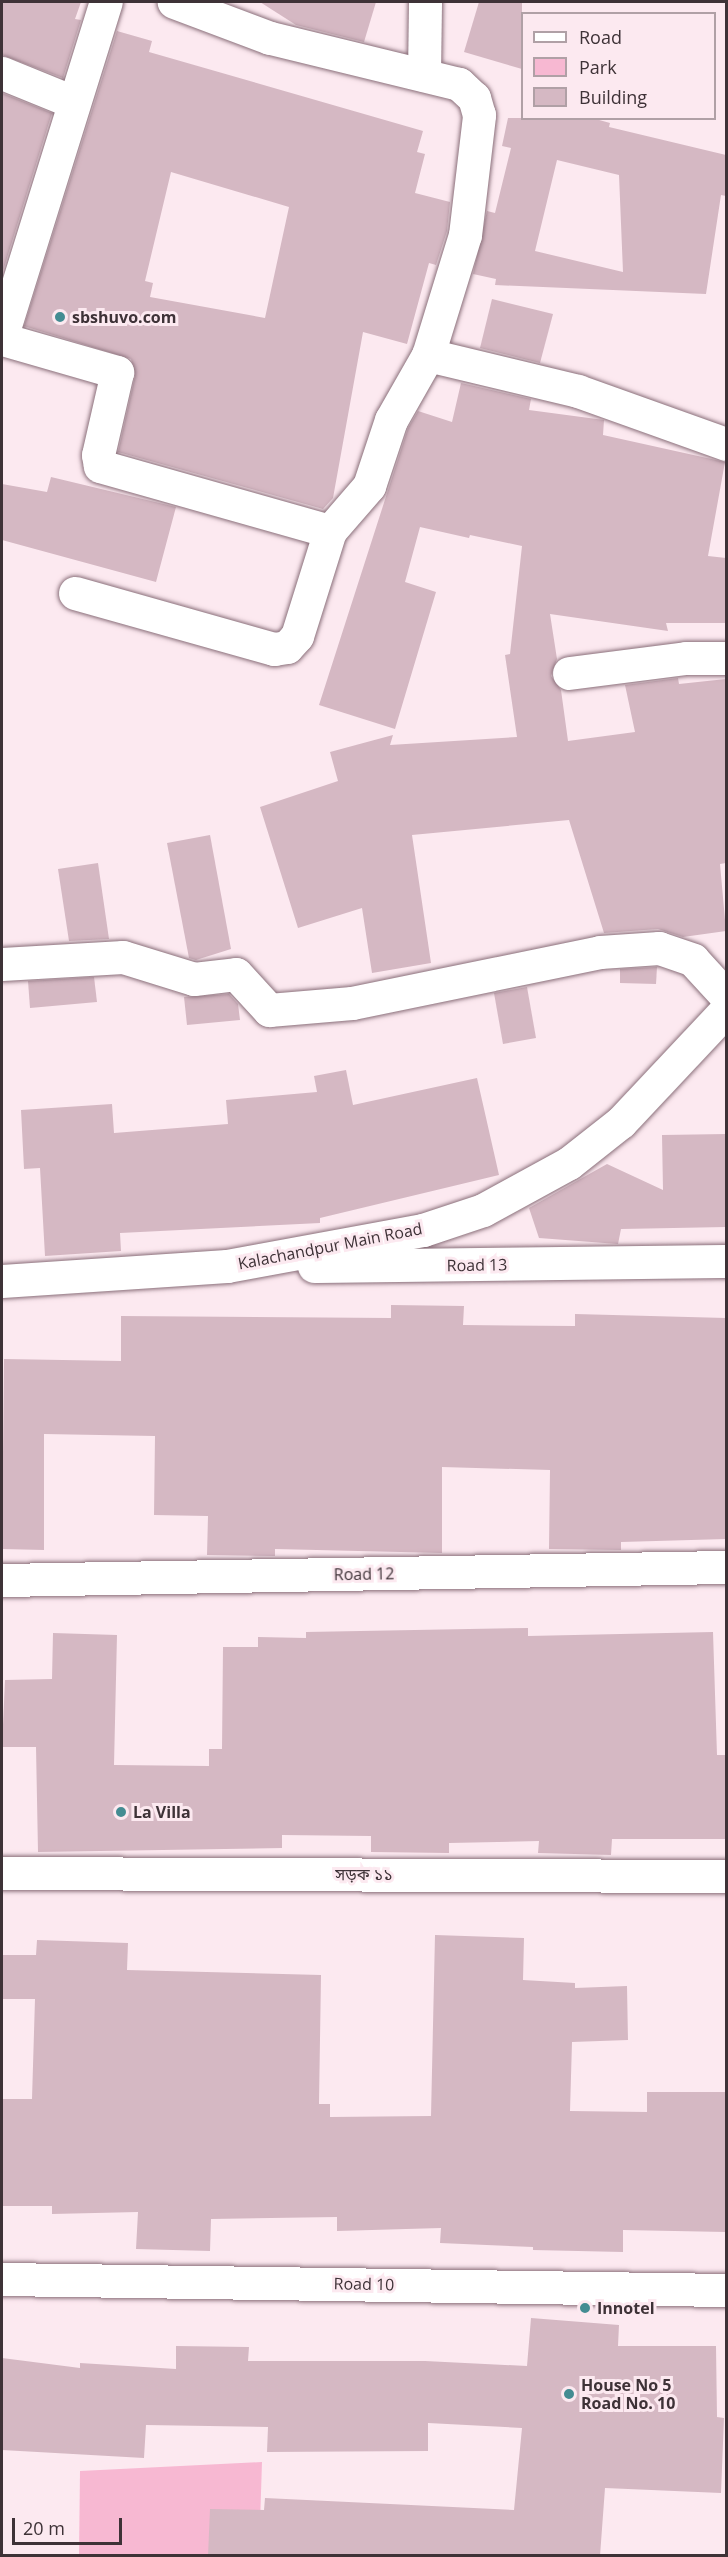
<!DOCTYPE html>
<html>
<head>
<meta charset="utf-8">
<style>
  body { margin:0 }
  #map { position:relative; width:728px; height:2557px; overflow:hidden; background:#fce9f0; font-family:"Open Sans","Noto Sans Bengali",sans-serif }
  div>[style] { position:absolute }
  .green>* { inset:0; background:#f7b8d2 }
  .building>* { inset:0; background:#d5b8c3 }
  .roads { filter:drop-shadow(0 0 2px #8a6f7a) drop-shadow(0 0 2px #8a6f7a) }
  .minor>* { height:33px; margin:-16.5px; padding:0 16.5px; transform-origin:16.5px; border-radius:16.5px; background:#fff }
  .dots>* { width:16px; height:16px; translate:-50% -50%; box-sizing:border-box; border:3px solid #fce9f0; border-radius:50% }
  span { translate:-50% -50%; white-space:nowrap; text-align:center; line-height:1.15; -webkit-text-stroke:6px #fce9f0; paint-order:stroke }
  .poi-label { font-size:16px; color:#3e3237; font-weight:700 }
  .left { translate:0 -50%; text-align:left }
  .street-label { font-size:16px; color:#3e3237 }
  .frame { position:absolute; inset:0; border:3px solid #3e3237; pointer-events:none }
  .legend { position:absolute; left:521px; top:12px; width:195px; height:108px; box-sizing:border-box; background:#fce9f0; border:2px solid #b0a0a6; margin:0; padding:8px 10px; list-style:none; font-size:18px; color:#3e3237 }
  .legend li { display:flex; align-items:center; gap:12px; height:30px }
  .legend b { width:30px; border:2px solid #b0a0a6 }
  .scale { position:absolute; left:12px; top:2518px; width:110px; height:27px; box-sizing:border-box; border:3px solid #3e3237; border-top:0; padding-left:8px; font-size:18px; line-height:21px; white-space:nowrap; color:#3e3237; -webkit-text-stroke:4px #fce9f0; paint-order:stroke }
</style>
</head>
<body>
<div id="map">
  <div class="green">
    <div style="clip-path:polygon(262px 2462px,259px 2555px,79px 2556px,80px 2471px)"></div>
  </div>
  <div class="building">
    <div style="clip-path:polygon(2px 2px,81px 2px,75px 19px,81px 20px,63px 78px,2px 55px)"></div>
    <div style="clip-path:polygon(260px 2px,376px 2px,364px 42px,296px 25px)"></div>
    <div style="clip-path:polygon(479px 2px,522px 2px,522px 69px,464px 52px)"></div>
    <div style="clip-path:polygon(evenodd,117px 31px,152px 41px,149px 52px,423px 131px,417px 152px,425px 154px,415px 193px,450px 202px,447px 231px,436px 265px,429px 263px,407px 344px,363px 332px,333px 498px,323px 509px,118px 452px,135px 376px,131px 359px,24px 326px,117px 31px,171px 172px,289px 207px,265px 318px,150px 297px,153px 283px,145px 281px,171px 172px)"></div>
    <div style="clip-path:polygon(2px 93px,52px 113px,2px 274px)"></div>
    <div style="clip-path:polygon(evenodd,508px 118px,592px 118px,610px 123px,609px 127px,726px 155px,726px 196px,721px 195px,706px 294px,495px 285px,496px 279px,473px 274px,487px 211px,495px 213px,511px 148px,502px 146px,508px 118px,557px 160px,619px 175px,623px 272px,535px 251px,557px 160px)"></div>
    <div style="clip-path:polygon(492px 299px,553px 314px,540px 363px,480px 348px)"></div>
    <div style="clip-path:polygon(461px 383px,531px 399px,529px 410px,604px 420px,603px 435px,725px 462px,708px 556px,726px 558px,726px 623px,666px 623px,668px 631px,550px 614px,557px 659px,551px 676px,561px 690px,568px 741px,635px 732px,625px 685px,678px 678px,679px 684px,726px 679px,726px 863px,720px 864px,726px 931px,683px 937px,658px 929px,604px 933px,569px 820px,412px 835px,431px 963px,372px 973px,362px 908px,298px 928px,260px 807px,338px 781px,330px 752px,393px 735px,390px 745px,517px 737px,505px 655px,510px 654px,522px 546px,470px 535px,469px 538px,420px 527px,405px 582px,436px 592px,395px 729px,319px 705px,408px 428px,418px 411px,452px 422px)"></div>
    <div style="clip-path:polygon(51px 477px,176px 507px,156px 582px,2px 540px,2px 484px,47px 492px)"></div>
    <div style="clip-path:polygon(210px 835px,231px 949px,196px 960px,189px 958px,167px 843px)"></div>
    <div style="clip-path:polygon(98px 863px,109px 939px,69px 941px,58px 869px)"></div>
    <div style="clip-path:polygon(657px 967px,656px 984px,620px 983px,620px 969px)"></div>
    <div style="clip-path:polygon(94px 977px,97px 1002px,30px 1008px,28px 981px)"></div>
    <div style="clip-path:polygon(527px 987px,536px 1038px,503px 1044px,494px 993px)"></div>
    <div style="clip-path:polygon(229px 994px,238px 1004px,240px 1020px,187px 1025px,184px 997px)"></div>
    <div style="clip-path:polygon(346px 1070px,353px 1105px,477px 1078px,499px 1175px,320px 1218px,320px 1223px,120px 1233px,121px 1251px,45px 1256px,40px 1168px,24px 1169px,21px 1110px,112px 1104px,114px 1133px,228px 1124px,226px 1100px,317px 1092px,314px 1076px)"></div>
    <div style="clip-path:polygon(726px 1134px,726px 1227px,621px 1229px,618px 1244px,539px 1238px,529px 1208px,607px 1164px,663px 1190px,662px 1135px)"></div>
    <div style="clip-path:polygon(391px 1305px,464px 1306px,463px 1325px,575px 1326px,575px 1314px,726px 1318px,726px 1539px,621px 1542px,621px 1550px,549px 1549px,550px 1470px,442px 1467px,442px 1553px,275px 1549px,275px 1556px,207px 1555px,208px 1516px,154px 1515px,155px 1436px,44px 1434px,44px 1550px,2px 1549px,4px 1359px,121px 1361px,121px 1316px,391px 1318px)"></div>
    <div style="clip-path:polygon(528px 1628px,528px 1636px,713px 1632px,717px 1755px,726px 1755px,726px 1839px,612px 1839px,611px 1855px,538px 1853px,539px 1841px,449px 1843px,449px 1853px,371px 1852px,371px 1836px,282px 1835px,282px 1848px,38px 1852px,36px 1747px,2px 1747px,5px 1680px,52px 1679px,53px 1633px,117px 1635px,114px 1765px,209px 1766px,209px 1749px,222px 1749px,223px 1647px,258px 1647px,258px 1637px,306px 1638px,306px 1632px)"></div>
    <div style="clip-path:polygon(435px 1935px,524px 1938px,523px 1980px,575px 1983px,575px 1988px,627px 1986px,628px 2040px,572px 2042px,570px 2111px,647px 2112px,647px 2092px,726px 2092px,726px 2232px,623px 2230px,623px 2252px,533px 2250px,533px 2247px,440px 2243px,441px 2228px,337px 2231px,337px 2217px,211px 2219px,210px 2251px,136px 2249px,138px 2212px,52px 2214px,52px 2206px,2px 2206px,2px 2099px,32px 2099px,35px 1999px,2px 1999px,2px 1955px,36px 1955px,37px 1940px,128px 1943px,127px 1970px,321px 1975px,319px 2104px,330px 2104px,330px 2117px,431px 2116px)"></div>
    <div style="clip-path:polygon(531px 2318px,619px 2325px,618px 2346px,716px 2346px,717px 2417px,724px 2418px,721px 2493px,605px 2488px,600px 2556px,208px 2556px,210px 2509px,264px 2510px,265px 2498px,514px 2510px,522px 2428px,428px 2423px,428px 2451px,267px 2452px,268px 2427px,146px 2425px,144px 2458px,2px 2450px,2px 2358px,80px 2368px,80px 2363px,176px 2369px,176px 2346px,249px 2347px,248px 2361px,425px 2361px,527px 2366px)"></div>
  </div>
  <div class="roads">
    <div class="minor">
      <div style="left:2px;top:73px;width:77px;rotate:22.2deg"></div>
      <div style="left:424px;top:75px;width:73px;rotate:-89.2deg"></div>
      <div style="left:2px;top:335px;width:349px;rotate:-72.7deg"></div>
      <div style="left:2px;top:339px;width:120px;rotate:16deg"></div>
      <div style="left:117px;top:372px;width:85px;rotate:102.9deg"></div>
      <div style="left:98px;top:455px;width:11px;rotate:80deg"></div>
      <div style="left:100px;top:466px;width:239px;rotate:15.8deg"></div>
      <div style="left:428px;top:355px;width:154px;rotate:13.5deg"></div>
      <div style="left:578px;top:391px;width:157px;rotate:19.7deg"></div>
      <div style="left:75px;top:593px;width:207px;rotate:15.7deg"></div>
      <div style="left:274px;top:649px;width:13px;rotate:-9deg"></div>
      <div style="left:287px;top:647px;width:15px;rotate:-48deg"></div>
      <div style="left:297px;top:636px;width:110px;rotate:-72.6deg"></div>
      <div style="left:330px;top:531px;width:60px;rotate:-49.1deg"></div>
      <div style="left:369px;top:486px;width:70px;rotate:-71.6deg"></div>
      <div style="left:391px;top:420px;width:75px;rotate:-60.4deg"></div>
      <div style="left:428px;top:355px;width:126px;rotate:-72.9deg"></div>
      <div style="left:465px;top:235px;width:121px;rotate:-83.3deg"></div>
      <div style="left:479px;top:115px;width:18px;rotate:-106deg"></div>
      <div style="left:474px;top:98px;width:21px;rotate:-137deg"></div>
      <div style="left:459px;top:84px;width:195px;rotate:-166.3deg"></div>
      <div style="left:270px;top:38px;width:103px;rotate:-159.4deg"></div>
      <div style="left:569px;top:673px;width:118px;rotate:-7.3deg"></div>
      <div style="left:686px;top:658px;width:40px"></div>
      <div style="left:2px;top:964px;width:121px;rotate:-3.3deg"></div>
      <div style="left:123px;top:957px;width:74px;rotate:17.2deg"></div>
      <div style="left:194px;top:979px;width:42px;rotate:-6.8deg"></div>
      <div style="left:236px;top:974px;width:49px;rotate:47.5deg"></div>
      <div style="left:269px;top:1010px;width:83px;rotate:-4.8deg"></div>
      <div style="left:352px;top:1003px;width:253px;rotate:-11.6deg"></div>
      <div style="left:600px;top:952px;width:59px;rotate:-3.9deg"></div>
      <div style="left:659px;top:948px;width:36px;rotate:19deg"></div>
      <div style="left:693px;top:960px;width:49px;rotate:47.5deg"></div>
      <div style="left:314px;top:1266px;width:412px;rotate:-0.7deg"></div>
      <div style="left:2px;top:1281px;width:225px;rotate:-3.8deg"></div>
      <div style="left:227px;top:1266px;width:199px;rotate:-10.4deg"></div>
      <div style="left:423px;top:1230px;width:63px;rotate:-18.4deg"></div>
      <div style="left:483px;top:1210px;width:98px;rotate:-28.7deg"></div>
      <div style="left:569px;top:1163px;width:66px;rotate:-38.3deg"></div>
      <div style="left:621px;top:1122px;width:154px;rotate:-46.8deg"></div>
      <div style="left:2px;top:1580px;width:724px;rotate:-1.03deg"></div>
      <div style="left:2px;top:1873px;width:724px;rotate:0.24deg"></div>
      <div style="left:2px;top:2279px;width:724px;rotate:0.87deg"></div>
    </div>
  </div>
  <div class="dots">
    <div style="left:60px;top:317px;background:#448c92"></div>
    <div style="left:121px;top:1812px;background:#448c92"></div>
    <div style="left:585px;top:2308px;background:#448c92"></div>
    <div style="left:569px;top:2394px;background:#448c92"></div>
  </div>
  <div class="poi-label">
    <span class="left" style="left:72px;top:317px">sbshuvo.com</span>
    <span class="left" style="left:133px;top:1812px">La Villa</span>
    <span class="left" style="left:597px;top:2308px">Innotel</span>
    <span class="left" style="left:581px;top:2394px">House No 5<br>Road No. 10</span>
  </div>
  <div class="street-label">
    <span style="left:330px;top:1246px;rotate:-11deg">Kalachandpur Main Road</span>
    <span style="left:477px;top:1265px;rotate:-1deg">Road 13</span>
    <span style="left:364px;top:1574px;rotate:-1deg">Road 12</span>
    <span style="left:364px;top:1874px">সড়ক ১১</span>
    <span style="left:364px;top:2284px;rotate:1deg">Road 10</span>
  </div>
  <div class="frame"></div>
  <ul class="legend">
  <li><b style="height:8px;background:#fff"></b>Road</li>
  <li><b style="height:16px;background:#f7b8d2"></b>Park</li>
  <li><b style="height:16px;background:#d5b8c3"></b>Building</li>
  </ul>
  <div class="scale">20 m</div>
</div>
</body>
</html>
